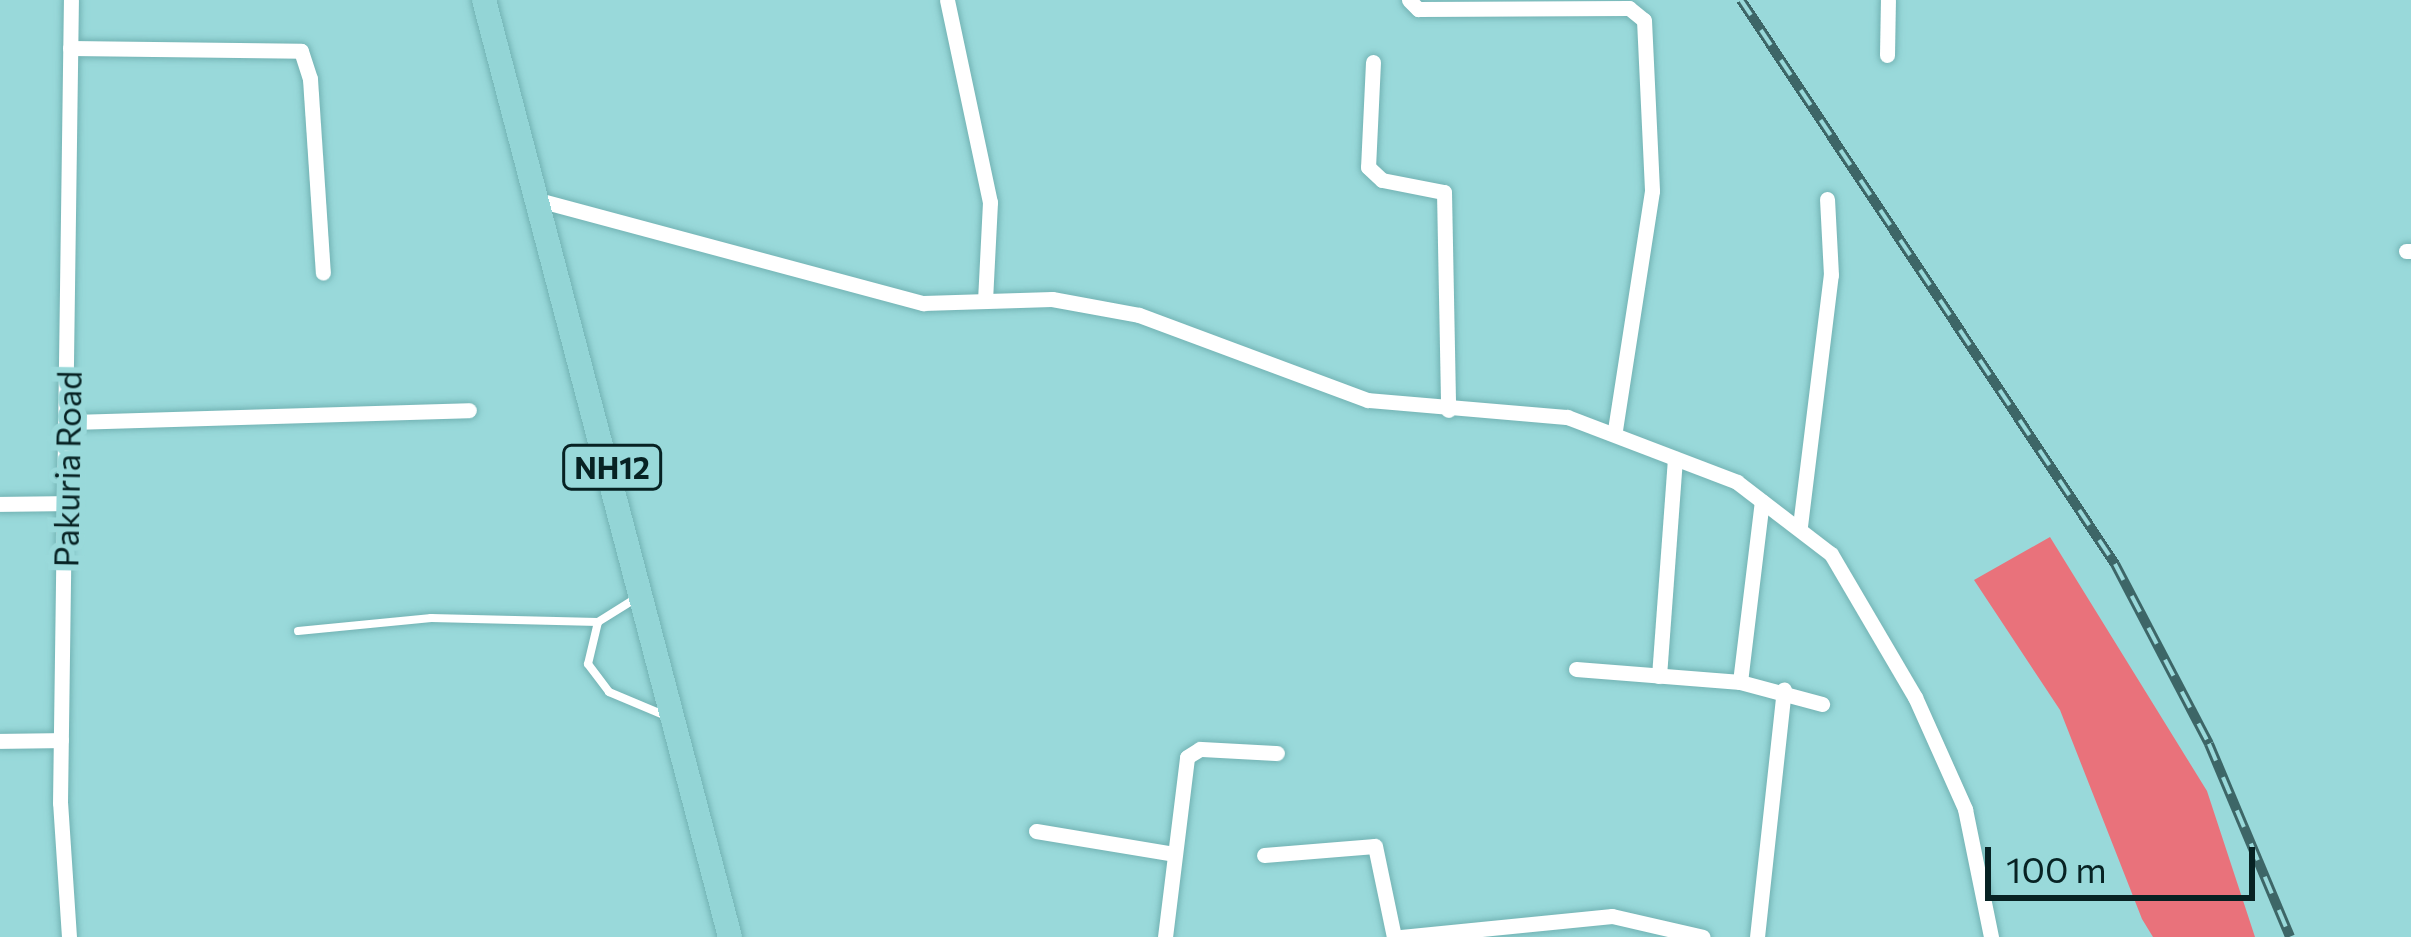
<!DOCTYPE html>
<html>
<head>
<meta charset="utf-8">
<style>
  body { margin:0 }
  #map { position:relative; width:2411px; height:937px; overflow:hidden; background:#99d9da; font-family:Commissioner,sans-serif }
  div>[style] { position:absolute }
  .green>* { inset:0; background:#e9727b }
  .roads { filter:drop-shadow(0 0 3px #72b2b3) drop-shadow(0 0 3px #72b2b3) }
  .lane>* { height:8px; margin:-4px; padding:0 4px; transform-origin:4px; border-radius:4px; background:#fff }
  .street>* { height:15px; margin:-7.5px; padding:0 7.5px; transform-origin:7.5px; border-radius:7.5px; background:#fff }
  .primary>* { height:24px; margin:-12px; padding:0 12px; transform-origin:12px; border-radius:12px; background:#93d5d6 }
  .rail>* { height:10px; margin-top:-5px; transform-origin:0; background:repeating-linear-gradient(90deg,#99d9da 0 18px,#3d6667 0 36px); box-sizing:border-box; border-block:3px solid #3d6667 }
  span { translate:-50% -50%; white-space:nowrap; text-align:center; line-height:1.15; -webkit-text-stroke:12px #99d9da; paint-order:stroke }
  .shield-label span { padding:3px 9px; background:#99d9da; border:3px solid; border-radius:9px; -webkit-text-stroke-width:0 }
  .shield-label { font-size:30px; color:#072223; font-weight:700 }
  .street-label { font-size:33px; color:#072223 }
  .scale { position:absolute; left:1985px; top:847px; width:270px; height:54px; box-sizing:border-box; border:6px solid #072223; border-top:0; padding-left:15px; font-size:36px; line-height:42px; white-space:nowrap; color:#072223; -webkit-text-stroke:9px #99d9da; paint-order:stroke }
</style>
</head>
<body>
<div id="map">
  <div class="green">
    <div style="clip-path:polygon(2050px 537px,2207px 791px,2255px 937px,2153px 937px,2142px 919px,2060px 710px,1974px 580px)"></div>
  </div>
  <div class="roads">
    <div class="lane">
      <div style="left:638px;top:597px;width:47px;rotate:148deg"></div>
      <div style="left:598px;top:622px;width:43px;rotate:103.4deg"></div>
      <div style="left:588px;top:664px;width:35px;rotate:53deg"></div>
      <div style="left:609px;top:692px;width:62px;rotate:22.8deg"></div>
      <div style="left:298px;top:631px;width:134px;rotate:-5.6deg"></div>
      <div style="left:431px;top:618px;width:167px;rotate:1.4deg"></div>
    </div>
    <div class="street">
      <div style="left:947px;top:0;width:207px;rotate:78deg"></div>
      <div style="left:990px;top:202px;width:99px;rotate:92.9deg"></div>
      <div style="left:1409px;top:0;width:13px;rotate:45deg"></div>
      <div style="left:1418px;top:9px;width:211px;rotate:-0.3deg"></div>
      <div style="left:1629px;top:8px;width:19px;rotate:39deg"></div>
      <div style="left:1644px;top:20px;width:171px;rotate:87.3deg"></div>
      <div style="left:1652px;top:191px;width:243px;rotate:98.8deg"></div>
      <div style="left:70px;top:48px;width:231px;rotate:0.7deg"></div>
      <div style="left:301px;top:51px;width:29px;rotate:72deg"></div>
      <div style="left:310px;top:79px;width:194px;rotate:86.2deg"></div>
      <div style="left:1887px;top:55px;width:55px;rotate:-89deg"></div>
      <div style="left:1373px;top:62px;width:105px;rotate:92.7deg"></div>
      <div style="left:1368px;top:167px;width:19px;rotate:43deg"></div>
      <div style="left:1382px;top:180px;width:63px;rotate:11deg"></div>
      <div style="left:1444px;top:192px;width:218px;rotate:88.9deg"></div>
      <div style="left:538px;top:200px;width:399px;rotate:15deg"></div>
      <div style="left:923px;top:303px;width:129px;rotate:-1.8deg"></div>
      <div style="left:1052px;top:299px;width:88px;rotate:10.4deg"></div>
      <div style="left:1139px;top:315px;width:244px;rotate:20.4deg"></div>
      <div style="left:1368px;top:400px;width:200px;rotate:4.9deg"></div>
      <div style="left:1567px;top:417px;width:182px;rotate:20.9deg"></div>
      <div style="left:1737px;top:482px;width:118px;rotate:37.5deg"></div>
      <div style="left:1831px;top:554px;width:166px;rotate:59.6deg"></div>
      <div style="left:1915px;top:697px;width:123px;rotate:65.9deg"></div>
      <div style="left:1965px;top:809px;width:131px;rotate:78.5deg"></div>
      <div style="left:2406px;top:251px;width:5px"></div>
      <div style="left:71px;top:422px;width:398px;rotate:-1.7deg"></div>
      <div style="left:0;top:504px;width:68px;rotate:-0.8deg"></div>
      <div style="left:1800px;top:526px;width:253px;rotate:-83deg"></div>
      <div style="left:1831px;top:275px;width:76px;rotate:-93deg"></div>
      <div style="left:1576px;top:669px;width:165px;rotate:4.5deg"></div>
      <div style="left:1740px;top:682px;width:85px;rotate:15deg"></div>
      <div style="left:1659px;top:676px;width:218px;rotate:-85.8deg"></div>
      <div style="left:1740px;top:682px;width:182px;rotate:-83.1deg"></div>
      <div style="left:0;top:741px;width:61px;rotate:-0.9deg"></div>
      <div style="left:1036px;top:831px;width:135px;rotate:9.4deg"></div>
      <div style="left:1264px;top:855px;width:111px;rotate:-4.6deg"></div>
      <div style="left:1375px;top:846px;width:93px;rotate:78.2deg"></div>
      <div style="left:69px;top:937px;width:134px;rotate:-93.8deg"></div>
      <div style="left:60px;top:803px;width:803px;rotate:-89.22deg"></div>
      <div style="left:1165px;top:937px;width:181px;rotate:-83deg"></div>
      <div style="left:1187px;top:757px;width:15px;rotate:-32deg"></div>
      <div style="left:1200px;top:749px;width:77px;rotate:3deg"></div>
      <div style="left:1401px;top:937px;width:212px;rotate:-5.7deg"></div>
      <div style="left:1612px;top:916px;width:93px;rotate:13deg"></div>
      <div style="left:1757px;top:937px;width:249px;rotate:-83.8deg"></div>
    </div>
    <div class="primary">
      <div style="left:484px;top:0;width:969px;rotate:75.29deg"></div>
    </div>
  </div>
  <div class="rail">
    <div style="left:1741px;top:0;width:677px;rotate:56.45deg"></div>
    <div style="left:2115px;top:564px;width:203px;rotate:62.4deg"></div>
    <div style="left:2209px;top:744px;width:209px;rotate:67.2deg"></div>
  </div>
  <div class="shield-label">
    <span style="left:612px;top:467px">NH12</span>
  </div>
  <div class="street-label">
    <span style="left:67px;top:469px;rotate:-89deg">Pakuria Road</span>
  </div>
  <div class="scale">100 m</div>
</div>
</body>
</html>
